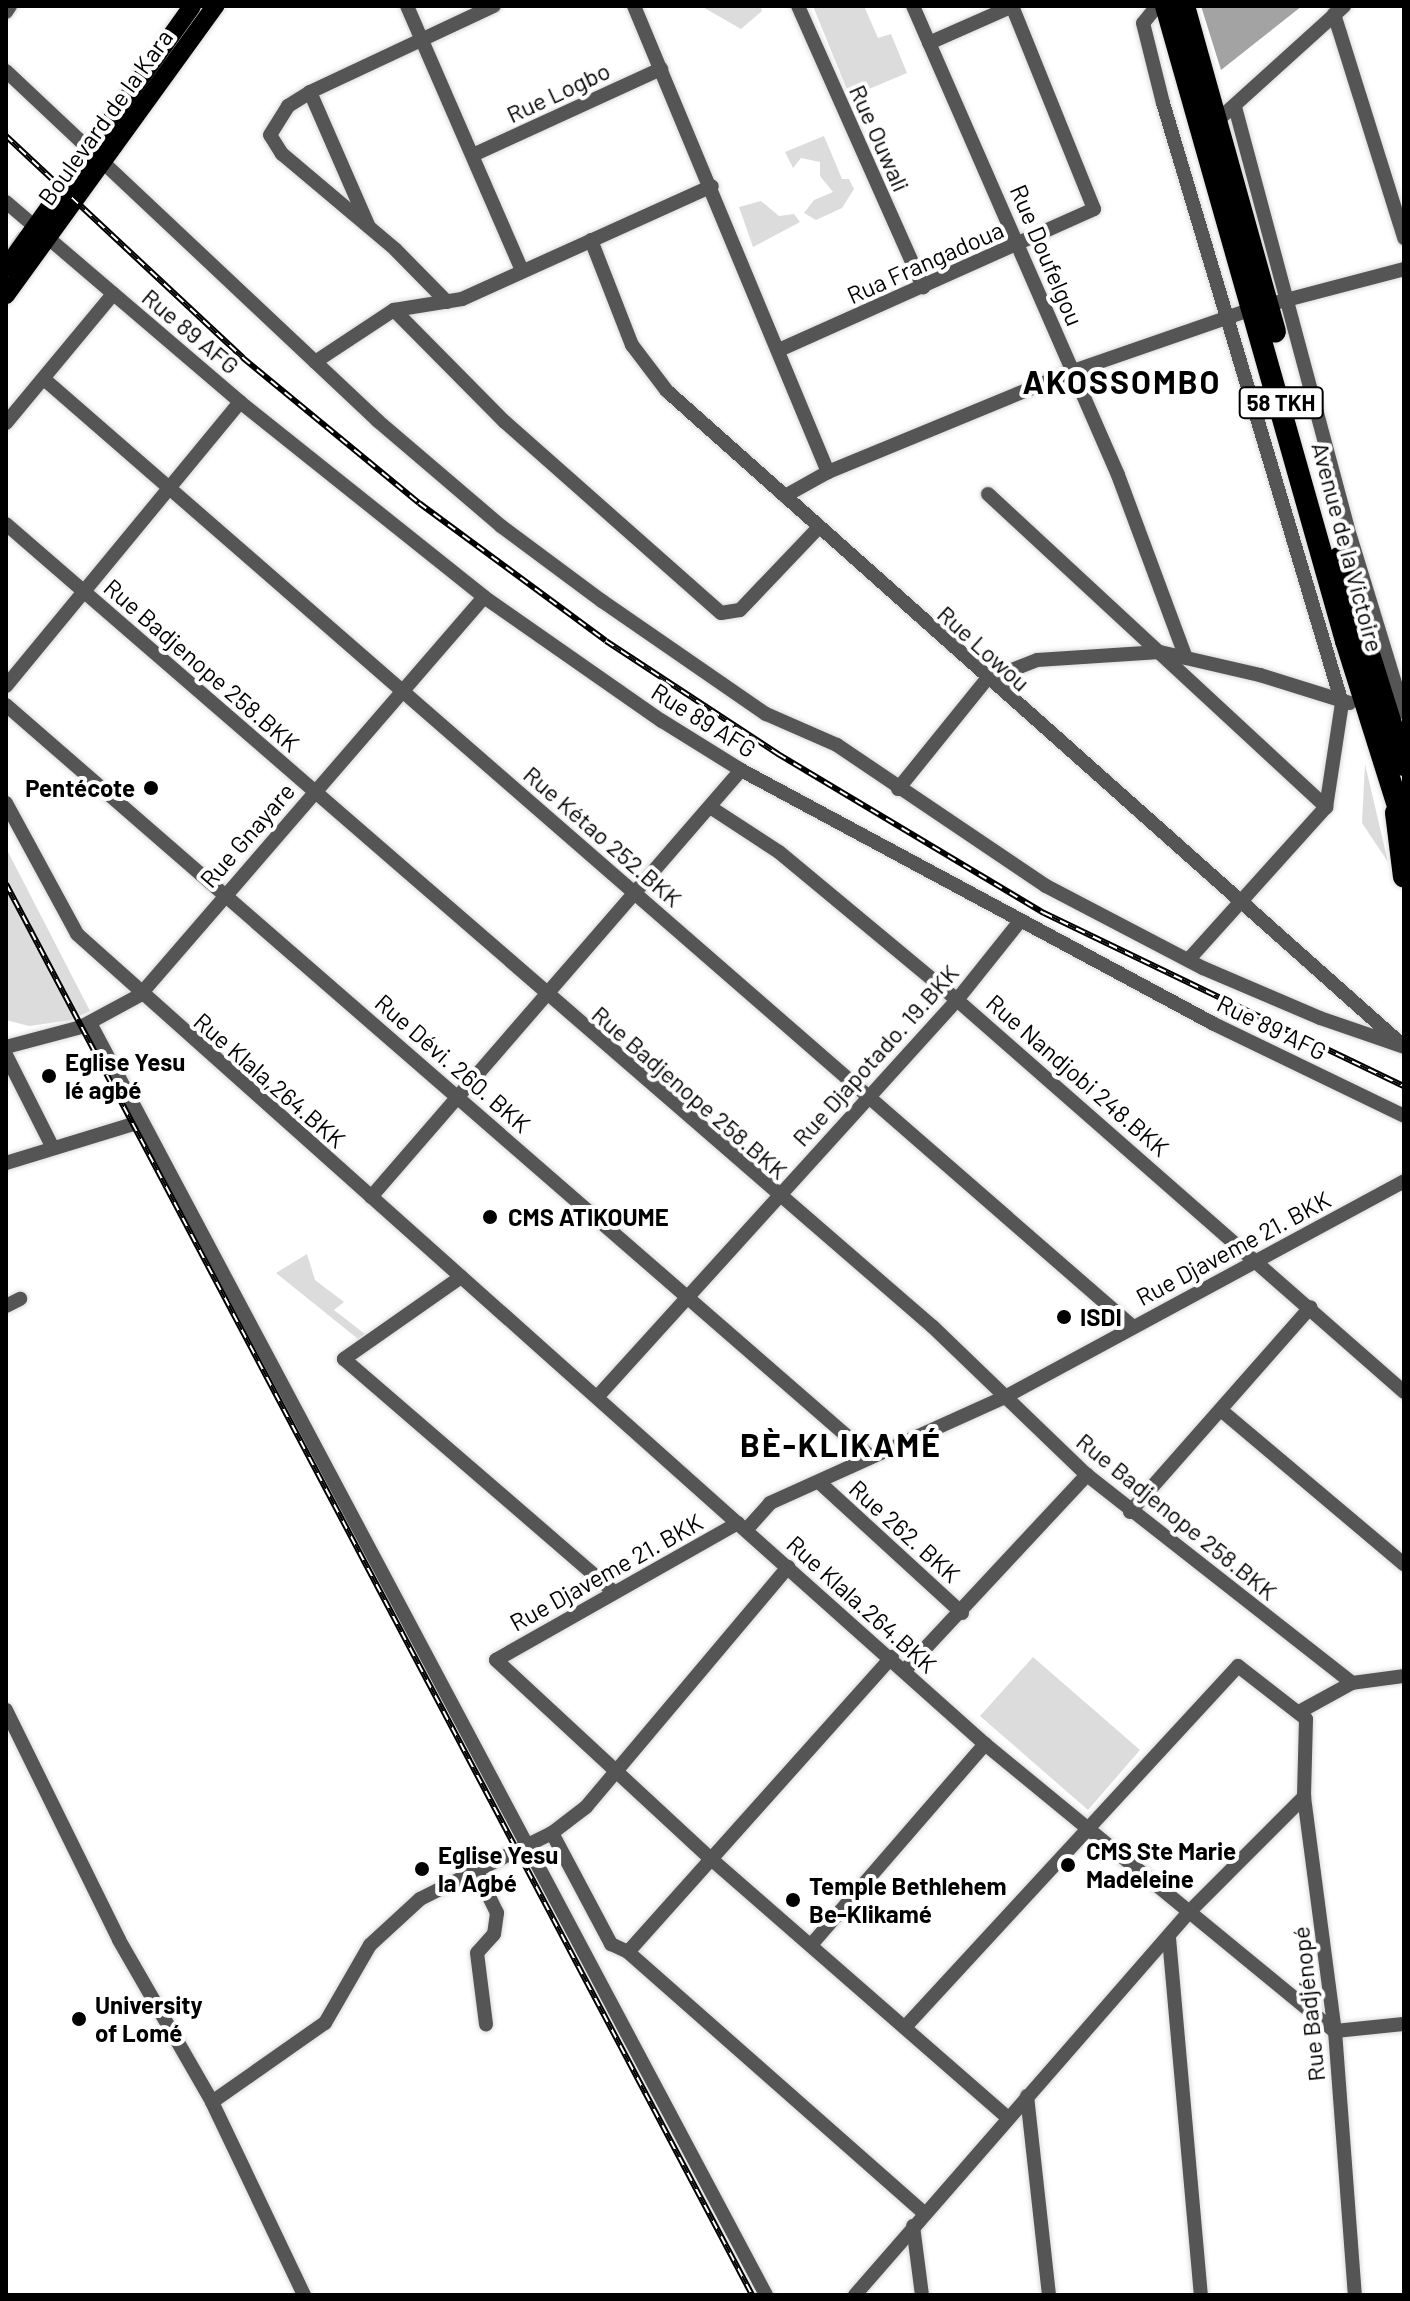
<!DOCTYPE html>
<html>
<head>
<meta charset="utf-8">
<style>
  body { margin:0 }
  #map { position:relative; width:1410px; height:2301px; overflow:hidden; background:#fff; font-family:Barlow,sans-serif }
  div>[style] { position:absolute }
  .green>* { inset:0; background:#dcdcdc }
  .water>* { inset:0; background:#a3a3a3 }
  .stream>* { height:3px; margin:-1.5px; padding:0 1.5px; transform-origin:1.5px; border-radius:1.5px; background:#a3a3a3 }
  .roads { filter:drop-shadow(0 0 2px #dbdbdb) drop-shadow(0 0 2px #dbdbdb) }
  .minor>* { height:14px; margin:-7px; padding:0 7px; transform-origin:7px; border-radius:7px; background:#555 }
  .major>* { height:18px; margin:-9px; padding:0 9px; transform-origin:9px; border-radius:9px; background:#000 }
  .highway>* { height:22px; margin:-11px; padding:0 11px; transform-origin:11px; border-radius:11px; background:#000 }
  .rail>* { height:6px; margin-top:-3px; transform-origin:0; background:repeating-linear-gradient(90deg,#fff 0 9px,#000 0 18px); box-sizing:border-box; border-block:2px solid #000 }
  .dots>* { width:22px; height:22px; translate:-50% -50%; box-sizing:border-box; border:4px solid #fff; border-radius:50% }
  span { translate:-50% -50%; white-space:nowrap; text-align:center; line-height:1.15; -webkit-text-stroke:8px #fff; paint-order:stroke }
  .shield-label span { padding:2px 6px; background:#fff; border:2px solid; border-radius:6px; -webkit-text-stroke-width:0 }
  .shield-label { font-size:22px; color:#000; font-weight:700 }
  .street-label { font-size:24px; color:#000 }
  .poi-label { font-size:24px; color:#000; font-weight:700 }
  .right { translate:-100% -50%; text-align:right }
  .left { translate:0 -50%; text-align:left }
  .district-label { font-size:32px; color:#000; font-weight:700; letter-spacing:2px }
  .frame { position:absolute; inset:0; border:8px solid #000; pointer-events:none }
</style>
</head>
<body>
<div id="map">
  <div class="green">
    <div style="clip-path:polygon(701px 6px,760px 6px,762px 11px,741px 29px)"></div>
    <div style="clip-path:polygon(813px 6px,864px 6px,878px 38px,891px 34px,907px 73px,850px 97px)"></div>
    <div style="clip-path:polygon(824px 136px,842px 179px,849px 179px,854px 189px,842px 208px,816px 220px,804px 213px,814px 200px,833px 192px,820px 176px,820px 162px,801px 158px,793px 168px,785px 152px)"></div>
    <div style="clip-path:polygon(761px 201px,779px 216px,794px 214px,800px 222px,753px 247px,739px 207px)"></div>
    <div style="clip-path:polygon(1365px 764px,1388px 862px,1362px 823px)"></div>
    <div style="clip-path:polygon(6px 848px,90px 1011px,71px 1020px,29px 1026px,6px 1020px)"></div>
    <div style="clip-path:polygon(307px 1254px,315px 1280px,344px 1302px,334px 1310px,365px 1334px,358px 1339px,276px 1273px)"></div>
    <div style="clip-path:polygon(1033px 1657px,1140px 1750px,1088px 1810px,980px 1716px)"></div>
  </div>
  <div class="water">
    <div style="clip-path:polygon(1201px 6px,1302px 6px,1221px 70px)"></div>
  </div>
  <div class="stream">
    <div style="left:6px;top:252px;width:23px;rotate:-56deg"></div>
  </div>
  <div class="roads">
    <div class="minor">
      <div style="left:407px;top:6px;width:288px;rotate:66.5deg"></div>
      <div style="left:634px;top:6px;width:505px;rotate:67.4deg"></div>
      <div style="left:798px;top:6px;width:308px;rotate:66deg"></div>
      <div style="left:913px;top:6px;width:512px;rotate:66.39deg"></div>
      <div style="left:1118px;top:475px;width:195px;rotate:69.6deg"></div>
      <div style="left:1157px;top:6px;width:22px;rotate:129deg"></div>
      <div style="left:1143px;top:23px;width:82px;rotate:76deg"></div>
      <div style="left:1163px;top:103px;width:626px;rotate:73.39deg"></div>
      <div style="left:1342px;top:703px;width:105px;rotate:98.7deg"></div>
      <div style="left:1326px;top:807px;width:206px;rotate:132deg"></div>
      <div style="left:6px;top:12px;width:7px;rotate:-56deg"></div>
      <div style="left:1334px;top:14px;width:235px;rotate:72.6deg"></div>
      <div style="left:929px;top:43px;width:92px;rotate:-23.8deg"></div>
      <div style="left:6px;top:71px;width:511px;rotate:43.25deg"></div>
      <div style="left:378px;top:421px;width:162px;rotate:40.5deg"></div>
      <div style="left:501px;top:526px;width:126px;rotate:36.6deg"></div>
      <div style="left:602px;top:601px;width:199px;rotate:34.6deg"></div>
      <div style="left:766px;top:714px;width:77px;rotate:23.6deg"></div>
      <div style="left:837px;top:745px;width:252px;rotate:34deg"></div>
      <div style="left:1046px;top:886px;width:177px;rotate:27.6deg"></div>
      <div style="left:1203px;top:968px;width:127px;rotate:23.1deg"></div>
      <div style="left:1320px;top:1018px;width:89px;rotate:19deg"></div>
      <div style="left:310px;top:92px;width:147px;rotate:66.4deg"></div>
      <div style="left:1235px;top:107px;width:434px;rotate:75deg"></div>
      <div style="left:1347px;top:526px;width:195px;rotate:73deg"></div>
      <div style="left:1218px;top:120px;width:170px;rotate:-42.1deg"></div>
      <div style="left:473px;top:155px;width:207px;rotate:-24.6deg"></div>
      <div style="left:6px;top:202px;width:308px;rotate:40.5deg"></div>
      <div style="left:240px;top:402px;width:312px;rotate:38.6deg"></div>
      <div style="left:484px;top:597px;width:217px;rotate:34.9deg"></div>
      <div style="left:662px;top:721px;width:93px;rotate:31.8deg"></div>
      <div style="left:741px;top:770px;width:535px;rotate:28.24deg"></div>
      <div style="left:1212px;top:1023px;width:213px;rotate:25.8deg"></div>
      <div style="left:591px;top:240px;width:113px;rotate:68.7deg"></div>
      <div style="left:632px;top:345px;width:58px;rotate:52.7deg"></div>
      <div style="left:667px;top:391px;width:981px;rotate:41.65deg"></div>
      <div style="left:447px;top:302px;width:74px;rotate:-134.5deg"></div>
      <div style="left:395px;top:249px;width:148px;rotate:-139.9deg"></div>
      <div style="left:282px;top:154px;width:22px;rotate:-122deg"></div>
      <div style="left:270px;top:135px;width:34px;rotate:-58deg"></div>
      <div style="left:288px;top:106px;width:26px;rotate:-32deg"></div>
      <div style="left:310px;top:92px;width:203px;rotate:-25.1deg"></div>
      <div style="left:394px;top:310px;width:158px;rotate:45.3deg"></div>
      <div style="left:505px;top:422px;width:288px;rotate:41.5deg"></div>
      <div style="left:721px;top:613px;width:19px;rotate:-9deg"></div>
      <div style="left:740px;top:610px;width:115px;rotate:-46.4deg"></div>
      <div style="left:779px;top:350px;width:345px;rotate:-24.1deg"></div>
      <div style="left:1094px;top:209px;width:219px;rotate:-112deg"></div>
      <div style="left:315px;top:362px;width:95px;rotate:-33.4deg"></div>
      <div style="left:394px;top:310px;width:69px;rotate:-9.2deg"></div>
      <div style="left:462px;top:299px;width:274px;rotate:-24.3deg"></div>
      <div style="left:44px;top:379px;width:1444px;rotate:41.04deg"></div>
      <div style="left:6px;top:423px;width:168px;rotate:-50.3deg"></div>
      <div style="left:988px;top:494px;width:461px;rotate:42.8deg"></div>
      <div style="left:785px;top:496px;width:49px;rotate:-29.2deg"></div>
      <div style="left:828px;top:472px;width:265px;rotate:-22.4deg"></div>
      <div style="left:1073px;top:371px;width:189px;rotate:-19.1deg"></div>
      <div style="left:1252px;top:309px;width:157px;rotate:-14.7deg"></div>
      <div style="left:6px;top:524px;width:1226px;rotate:40.9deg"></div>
      <div style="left:933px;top:1327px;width:214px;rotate:43.9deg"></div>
      <div style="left:1087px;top:1475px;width:337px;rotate:38.1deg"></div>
      <div style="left:6px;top:686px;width:368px;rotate:-50.5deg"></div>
      <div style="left:6px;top:705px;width:1145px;rotate:41deg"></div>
      <div style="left:898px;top:789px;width:140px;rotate:-51.1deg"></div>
      <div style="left:986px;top:680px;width:55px;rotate:-21.4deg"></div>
      <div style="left:1037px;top:660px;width:123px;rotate:-3.7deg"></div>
      <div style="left:1160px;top:652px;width:103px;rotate:13deg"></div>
      <div style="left:1260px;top:675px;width:94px;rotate:17.3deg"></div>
      <div style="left:6px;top:803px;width:149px;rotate:61.5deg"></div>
      <div style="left:77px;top:934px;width:1217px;rotate:41.74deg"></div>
      <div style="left:985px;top:1744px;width:453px;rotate:39.4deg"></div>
      <div style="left:1335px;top:2031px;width:69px;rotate:-5.8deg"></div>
      <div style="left:710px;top:807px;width:82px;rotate:33.1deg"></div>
      <div style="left:779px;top:852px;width:231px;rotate:39.7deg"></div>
      <div style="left:957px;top:1000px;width:595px;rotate:41.25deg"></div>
      <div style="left:90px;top:1023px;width:1440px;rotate:62.01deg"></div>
      <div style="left:6px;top:1047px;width:78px;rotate:-14.9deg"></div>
      <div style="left:81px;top:1027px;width:67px;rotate:-28.5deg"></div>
      <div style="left:140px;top:995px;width:526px;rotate:-49.16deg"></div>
      <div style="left:6px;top:1055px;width:104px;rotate:63.2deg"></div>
      <div style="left:6px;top:1163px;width:140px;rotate:-17deg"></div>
      <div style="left:371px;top:1197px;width:565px;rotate:-49.09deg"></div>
      <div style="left:461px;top:1277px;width:143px;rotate:145deg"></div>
      <div style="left:344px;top:1359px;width:355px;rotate:40.8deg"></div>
      <div style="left:6px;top:1306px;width:16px;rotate:-27deg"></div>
      <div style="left:599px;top:1395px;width:533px;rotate:-47.81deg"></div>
      <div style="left:957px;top:1000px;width:101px;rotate:-51.4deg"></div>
      <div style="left:1222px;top:1411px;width:238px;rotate:40.1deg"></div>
      <div style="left:819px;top:1482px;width:194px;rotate:42.5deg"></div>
      <div style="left:1130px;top:1512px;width:273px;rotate:-48.6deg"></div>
      <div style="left:738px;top:1523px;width:278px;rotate:150.5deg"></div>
      <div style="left:496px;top:1660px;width:292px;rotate:42.8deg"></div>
      <div style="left:710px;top:1858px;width:394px;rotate:41.1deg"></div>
      <div style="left:746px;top:1530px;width:36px;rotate:-48deg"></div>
      <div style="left:770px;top:1503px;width:256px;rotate:-24.3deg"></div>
      <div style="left:1003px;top:1398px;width:456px;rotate:-28.4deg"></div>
      <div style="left:905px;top:1670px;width:267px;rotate:-47deg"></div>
      <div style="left:6px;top:1710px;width:256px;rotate:63.8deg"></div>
      <div style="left:119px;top:1940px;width:187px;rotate:60.1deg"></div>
      <div style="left:212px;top:2102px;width:214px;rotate:64.5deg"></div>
      <div style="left:1299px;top:1712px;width:60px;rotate:-28.7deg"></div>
      <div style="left:1352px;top:1683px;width:52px;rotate:-7.7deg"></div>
      <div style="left:552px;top:1833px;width:126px;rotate:62deg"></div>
      <div style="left:611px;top:1944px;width:19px;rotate:25deg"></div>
      <div style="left:628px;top:1952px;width:395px;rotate:41.4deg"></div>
      <div style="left:475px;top:1868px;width:50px;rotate:63.9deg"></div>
      <div style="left:497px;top:1913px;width:21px;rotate:98deg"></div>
      <div style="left:494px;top:1934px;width:25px;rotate:132deg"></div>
      <div style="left:477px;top:1953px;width:72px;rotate:82.8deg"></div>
      <div style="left:1169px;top:1938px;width:358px;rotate:84.9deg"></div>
      <div style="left:811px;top:1945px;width:266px;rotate:-49.1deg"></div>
      <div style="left:628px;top:1952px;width:396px;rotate:-48.2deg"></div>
      <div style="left:905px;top:2027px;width:491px;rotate:-47.3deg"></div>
      <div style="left:1238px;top:1666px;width:86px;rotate:37.9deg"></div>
      <div style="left:1306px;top:1719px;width:78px;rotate:91.5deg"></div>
      <div style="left:1304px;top:1797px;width:236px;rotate:82.5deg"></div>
      <div style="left:1335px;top:2031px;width:265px;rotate:85.7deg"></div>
      <div style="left:1027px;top:2096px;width:200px;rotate:83.7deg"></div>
      <div style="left:212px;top:2102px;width:138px;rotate:-35deg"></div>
      <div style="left:325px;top:2023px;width:90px;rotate:-60deg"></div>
      <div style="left:370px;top:1945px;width:68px;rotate:-42.6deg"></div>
      <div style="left:420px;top:1899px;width:148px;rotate:-26.6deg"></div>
      <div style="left:552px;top:1833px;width:43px;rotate:-37.4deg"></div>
      <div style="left:586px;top:1807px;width:314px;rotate:-49.9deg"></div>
      <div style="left:913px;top:2226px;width:70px;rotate:82.6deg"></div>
      <div style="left:855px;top:2295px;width:508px;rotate:-48.91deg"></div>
      <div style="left:1189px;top:1912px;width:163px;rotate:-45deg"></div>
    </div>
    <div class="major">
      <div style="left:6px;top:268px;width:321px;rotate:-54.6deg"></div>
      <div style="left:6px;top:295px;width:357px;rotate:-54.1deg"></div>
    </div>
    <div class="highway">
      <div style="left:1166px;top:6px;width:660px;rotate:74.17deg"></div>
      <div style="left:1346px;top:641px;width:193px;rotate:72.5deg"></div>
      <div style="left:1184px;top:6px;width:338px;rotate:74.4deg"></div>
      <div style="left:1339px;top:558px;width:217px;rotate:72.6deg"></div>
      <div style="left:1396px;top:813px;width:64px;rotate:82.9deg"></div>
    </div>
  </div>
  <div class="rail">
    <div style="left:6px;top:136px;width:325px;rotate:43.1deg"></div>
    <div style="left:243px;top:358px;width:228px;rotate:39.5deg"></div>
    <div style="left:419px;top:503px;width:232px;rotate:36.4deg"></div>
    <div style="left:606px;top:641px;width:206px;rotate:33.3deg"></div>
    <div style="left:778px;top:754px;width:310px;rotate:30.9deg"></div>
    <div style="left:1044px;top:913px;width:399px;rotate:25.7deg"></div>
    <div style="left:6px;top:884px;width:1596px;rotate:62.13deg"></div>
  </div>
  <div class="dots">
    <div style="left:151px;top:788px;background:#000"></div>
    <div style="left:49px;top:1076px;background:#000"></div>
    <div style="left:490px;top:1217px;background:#000"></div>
    <div style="left:1064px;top:1317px;background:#000"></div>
    <div style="left:1068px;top:1865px;background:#000"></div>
    <div style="left:422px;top:1869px;background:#000"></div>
    <div style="left:793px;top:1900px;background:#000"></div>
    <div style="left:79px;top:2019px;background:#000"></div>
  </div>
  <div class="shield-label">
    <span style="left:1281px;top:403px">58 TKH</span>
  </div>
  <div class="street-label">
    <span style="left:558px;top:92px;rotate:-25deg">Rue Logbo</span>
    <span style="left:105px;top:117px;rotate:-54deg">Boulevard de la Kara</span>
    <span style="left:880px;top:138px;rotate:66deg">Rue Ouwali</span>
    <span style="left:1047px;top:255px;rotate:67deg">Rue Doufelgou</span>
    <span style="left:925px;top:262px;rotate:-24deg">Rua Frangadoua</span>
    <span style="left:191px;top:331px;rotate:40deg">Rue 89 AFG</span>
    <span style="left:1348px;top:547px;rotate:75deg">Avenue de la Victoire</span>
    <span style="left:984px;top:648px;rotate:42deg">Rue Lowou</span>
    <span style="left:202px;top:665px;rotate:41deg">Rue Badjenope 258.BKK</span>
    <span style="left:704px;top:720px;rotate:32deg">Rue 89 AFG</span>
    <span style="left:247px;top:835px;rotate:-49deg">Rue Gnayare</span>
    <span style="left:603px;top:836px;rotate:41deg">Rue Kétao 252.BKK</span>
    <span style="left:1272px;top:1027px;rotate:26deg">Rue 89 AFG</span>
    <span style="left:875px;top:1055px;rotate:-48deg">Rue Djapotado. 19.BKK</span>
    <span style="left:453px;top:1063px;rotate:41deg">Rue Dévi. 260. BKK</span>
    <span style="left:1078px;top:1075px;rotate:41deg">Rue Nandjobi 248.BKK</span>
    <span style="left:270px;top:1080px;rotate:41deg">Rue Klala,264.BKK</span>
    <span style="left:690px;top:1092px;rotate:41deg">Rue Badjenope 258.BKK</span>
    <span style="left:1233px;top:1248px;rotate:-28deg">Rue Djaveme 21. BKK</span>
    <span style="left:1177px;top:1516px;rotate:39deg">Rue Badjenope 258.BKK</span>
    <span style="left:905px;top:1531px;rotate:42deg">Rue 262. BKK</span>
    <span style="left:606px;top:1572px;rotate:-29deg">Rue Djaveme 21. BKK</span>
    <span style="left:862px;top:1604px;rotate:42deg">Rue Klala.264.BKK</span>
    <span style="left:1308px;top:2004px;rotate:-96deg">Rue Badjénopé</span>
  </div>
  <div class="poi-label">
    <span class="right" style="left:135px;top:788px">Pentécote</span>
    <span class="left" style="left:65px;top:1076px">Eglise Yesu<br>lé agbé</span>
    <span class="left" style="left:508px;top:1217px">CMS ATIKOUME</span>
    <span class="left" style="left:1080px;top:1317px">ISDI</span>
    <span class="left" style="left:1086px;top:1865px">CMS Ste Marie<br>Madeleine</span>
    <span class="left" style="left:438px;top:1869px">Eglise Yesu<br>la Agbé</span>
    <span class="left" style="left:809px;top:1900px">Temple Bethlehem<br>Be-Klikamé</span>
    <span class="left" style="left:95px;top:2019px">University<br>of Lomé</span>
  </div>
  <div class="district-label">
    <span style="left:1122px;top:381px">AKOSSOMBO</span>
    <span style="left:841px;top:1444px">BÈ-KLIKAMÉ</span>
  </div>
  <div class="frame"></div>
</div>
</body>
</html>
